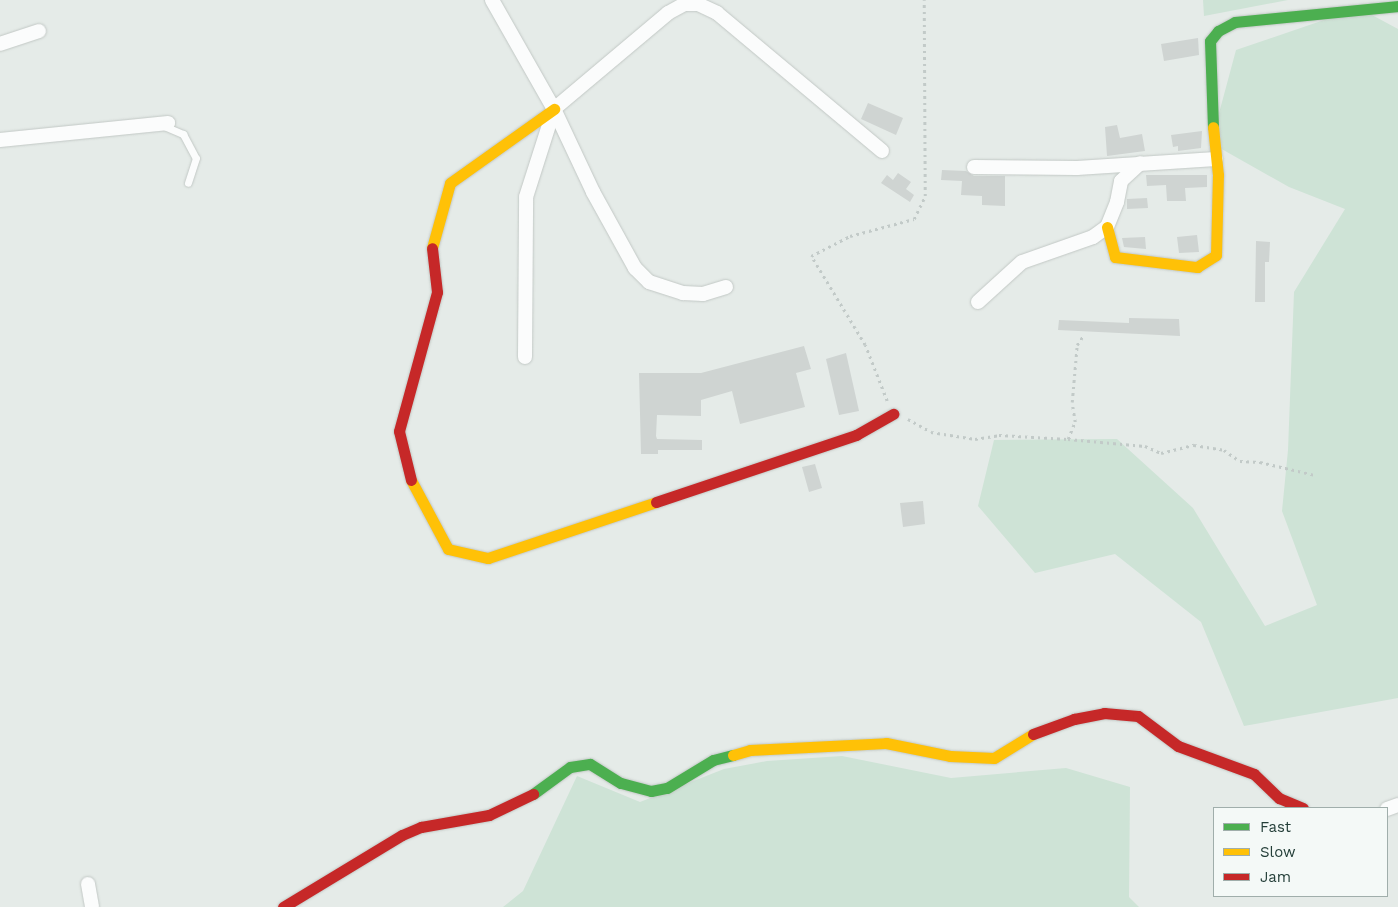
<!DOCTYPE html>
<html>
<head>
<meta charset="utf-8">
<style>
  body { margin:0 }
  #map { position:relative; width:1398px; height:907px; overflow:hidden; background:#e5ebe8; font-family:"Work Sans",sans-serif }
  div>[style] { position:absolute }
  .green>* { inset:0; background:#cee3d6 }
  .building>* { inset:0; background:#cfd4d2 }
  .path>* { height:2.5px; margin-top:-1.25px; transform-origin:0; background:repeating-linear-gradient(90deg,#c2cac8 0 2.5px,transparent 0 6.5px) }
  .roads { filter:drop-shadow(0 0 1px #c2c8c5) drop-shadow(0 0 1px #c2c8c5) }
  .lane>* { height:7px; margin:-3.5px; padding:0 3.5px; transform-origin:3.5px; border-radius:3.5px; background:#fbfcfc }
  .street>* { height:14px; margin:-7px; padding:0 7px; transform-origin:7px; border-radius:7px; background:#fbfcfc }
  .fast>* { height:11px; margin:-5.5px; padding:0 5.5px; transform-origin:5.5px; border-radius:5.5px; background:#4caf50 }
  .slow>* { height:11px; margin:-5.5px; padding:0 5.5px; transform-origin:5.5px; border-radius:5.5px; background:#ffc107 }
  .jam>* { height:11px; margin:-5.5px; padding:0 5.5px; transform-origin:5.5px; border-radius:5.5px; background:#c62828 }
  span { translate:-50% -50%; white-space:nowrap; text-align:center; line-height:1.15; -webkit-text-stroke:4.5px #f4f9f7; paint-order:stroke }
  .legend { position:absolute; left:1213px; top:807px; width:175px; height:90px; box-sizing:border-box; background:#f4f9f7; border:1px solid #a0aeab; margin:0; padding:6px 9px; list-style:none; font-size:15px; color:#233e38 }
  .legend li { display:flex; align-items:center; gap:10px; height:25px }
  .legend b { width:25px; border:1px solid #a0aeab }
</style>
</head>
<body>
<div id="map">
  <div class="green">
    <div style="clip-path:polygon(1203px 0,1288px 0,1204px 16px)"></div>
    <div style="clip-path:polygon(1359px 8px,1398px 29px,1398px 698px,1244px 726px,1201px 622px,1115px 554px,1035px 573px,978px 506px,994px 440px,1117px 439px,1193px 508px,1265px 626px,1317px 605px,1282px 511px,1288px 450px,1294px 292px,1345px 209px,1289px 187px,1211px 143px,1236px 50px)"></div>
    <div style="clip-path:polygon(842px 756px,951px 778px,1066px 768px,1130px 787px,1129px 897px,1139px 907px,503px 907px,523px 891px,577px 776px,640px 802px,724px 769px,767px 761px)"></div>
  </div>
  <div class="building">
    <div style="clip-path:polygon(1198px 38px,1199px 55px,1164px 61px,1161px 44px)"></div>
    <div style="clip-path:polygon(868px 103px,903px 118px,896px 135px,861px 119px)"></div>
    <div style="clip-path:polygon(1117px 125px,1120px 138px,1142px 134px,1145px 151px,1107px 156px,1105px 127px)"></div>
    <div style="clip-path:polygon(1202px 131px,1201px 148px,1178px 151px,1178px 146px,1173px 147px,1171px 135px)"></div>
    <div style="clip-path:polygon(942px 170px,966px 171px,974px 176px,1005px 176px,1005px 206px,982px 205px,982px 196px,961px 195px,962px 181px,941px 180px)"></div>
    <div style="clip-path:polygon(898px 173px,911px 182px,906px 189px,914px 195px,910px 202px,881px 183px,887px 175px,893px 180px)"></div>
    <div style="clip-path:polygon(1146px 175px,1207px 175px,1207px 187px,1185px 188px,1186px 201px,1167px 201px,1166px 185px,1147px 186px)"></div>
    <div style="clip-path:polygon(1147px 198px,1148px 208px,1127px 209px,1127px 199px)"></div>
    <div style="clip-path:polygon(1197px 235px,1199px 252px,1179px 253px,1177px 237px)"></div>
    <div style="clip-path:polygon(1145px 237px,1146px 249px,1124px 247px,1122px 238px)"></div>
    <div style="clip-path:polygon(1256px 241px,1270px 242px,1269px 262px,1265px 262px,1265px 302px,1255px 302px)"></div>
    <div style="clip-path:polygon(1129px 318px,1179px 319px,1180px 336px,1058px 330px,1059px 320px,1129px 323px)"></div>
    <div style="clip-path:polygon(804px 346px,811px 369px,796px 373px,805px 407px,740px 424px,732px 391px,701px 400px,701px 416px,657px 415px,656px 436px,657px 439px,702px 440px,702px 450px,658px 450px,658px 454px,641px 454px,639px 373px,701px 373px)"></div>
    <div style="clip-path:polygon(846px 353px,859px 411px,839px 415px,826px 359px)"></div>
    <div style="clip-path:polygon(815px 464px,822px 488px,809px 492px,802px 467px)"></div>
    <div style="clip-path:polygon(923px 501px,925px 524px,903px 527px,900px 503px)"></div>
  </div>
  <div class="path">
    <div style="left:887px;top:401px;width:60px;rotate:-111.4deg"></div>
    <div style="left:865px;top:345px;width:104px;rotate:-121.2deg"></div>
    <div style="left:811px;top:256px;width:44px;rotate:-27.1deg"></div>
    <div style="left:850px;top:236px;width:66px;rotate:-14.9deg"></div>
    <div style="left:914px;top:219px;width:25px;rotate:-64deg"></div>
    <div style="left:925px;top:196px;width:196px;rotate:-90.3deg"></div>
    <div style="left:908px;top:419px;width:26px;rotate:29deg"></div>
    <div style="left:931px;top:432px;width:45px;rotate:9deg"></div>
    <div style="left:975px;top:439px;width:24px;rotate:-9deg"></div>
    <div style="left:999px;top:435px;width:69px;rotate:3.3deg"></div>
    <div style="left:1068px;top:439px;width:77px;rotate:5.2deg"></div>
    <div style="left:1145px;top:446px;width:17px;rotate:24deg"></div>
    <div style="left:1161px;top:453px;width:34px;rotate:-14deg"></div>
    <div style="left:1194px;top:445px;width:30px;rotate:9deg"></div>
    <div style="left:1224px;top:450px;width:19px;rotate:35deg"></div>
    <div style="left:1240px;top:461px;width:20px;rotate:3deg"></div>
    <div style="left:1260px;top:462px;width:57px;rotate:13.3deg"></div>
    <div style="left:1068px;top:439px;width:18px;rotate:-68deg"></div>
    <div style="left:1075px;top:422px;width:20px;rotate:-99deg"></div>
    <div style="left:1072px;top:402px;width:57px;rotate:-85deg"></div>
    <div style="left:1077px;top:345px;width:11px;rotate:-56deg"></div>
  </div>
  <div class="roads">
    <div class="lane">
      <div style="left:164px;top:126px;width:21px;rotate:23deg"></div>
      <div style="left:183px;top:134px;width:27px;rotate:62deg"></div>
      <div style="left:196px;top:158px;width:26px;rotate:108deg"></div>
    </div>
    <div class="street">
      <div style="left:492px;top:0;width:125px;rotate:60.4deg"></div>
      <div style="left:554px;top:109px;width:92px;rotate:64.8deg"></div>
      <div style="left:593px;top:192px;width:87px;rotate:61.1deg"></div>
      <div style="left:635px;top:268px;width:20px;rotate:45deg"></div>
      <div style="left:649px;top:282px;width:36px;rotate:18deg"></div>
      <div style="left:683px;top:293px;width:20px;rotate:3deg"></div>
      <div style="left:703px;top:294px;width:24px;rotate:-17deg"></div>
      <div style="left:0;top:44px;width:41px;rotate:-18.4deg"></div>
      <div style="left:0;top:140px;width:169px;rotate:-5.8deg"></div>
      <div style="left:974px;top:167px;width:103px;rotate:0.6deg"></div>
      <div style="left:1077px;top:168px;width:139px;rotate:-3.7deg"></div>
      <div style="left:978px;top:302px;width:59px;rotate:-42.3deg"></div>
      <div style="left:1022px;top:262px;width:75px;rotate:-19.4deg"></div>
      <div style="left:1093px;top:237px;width:17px;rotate:-36deg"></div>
      <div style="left:1107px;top:227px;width:27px;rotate:-68deg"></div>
      <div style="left:1117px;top:202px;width:21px;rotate:-79deg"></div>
      <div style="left:1121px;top:181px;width:26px;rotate:-43deg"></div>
      <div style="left:525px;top:357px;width:160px;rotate:-89.6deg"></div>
      <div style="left:526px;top:197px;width:92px;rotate:-72.3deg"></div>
      <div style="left:554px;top:109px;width:149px;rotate:-40.1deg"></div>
      <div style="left:668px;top:13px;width:18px;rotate:-29deg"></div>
      <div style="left:684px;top:4px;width:14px"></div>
      <div style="left:698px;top:4px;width:21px;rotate:25deg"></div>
      <div style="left:717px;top:13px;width:215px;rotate:39.9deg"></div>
      <div style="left:1387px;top:809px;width:12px;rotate:-20deg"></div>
      <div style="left:88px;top:884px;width:23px;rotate:80deg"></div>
    </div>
    <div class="fast">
      <div style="left:1213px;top:127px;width:86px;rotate:-92deg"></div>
      <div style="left:1210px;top:41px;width:13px;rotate:-51deg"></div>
      <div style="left:1218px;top:31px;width:19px;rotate:-28deg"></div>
      <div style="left:1235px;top:22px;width:164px;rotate:-5.6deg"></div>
      <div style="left:533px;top:794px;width:46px;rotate:-36.1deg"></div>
      <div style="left:570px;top:767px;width:20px;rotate:-9deg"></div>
      <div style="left:590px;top:764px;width:36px;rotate:32deg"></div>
      <div style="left:621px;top:783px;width:31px;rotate:15deg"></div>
      <div style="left:651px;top:791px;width:16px;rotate:-11deg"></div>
      <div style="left:667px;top:788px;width:54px;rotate:-31.3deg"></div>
      <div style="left:713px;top:760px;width:21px;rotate:-14deg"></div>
    </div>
    <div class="slow">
      <div style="left:1107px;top:227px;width:31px;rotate:75deg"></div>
      <div style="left:1115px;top:257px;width:83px;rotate:7deg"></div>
      <div style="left:1197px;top:267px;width:22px;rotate:-32deg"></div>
      <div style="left:1216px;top:255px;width:80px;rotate:-88.6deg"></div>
      <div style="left:1218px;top:175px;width:48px;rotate:-95.9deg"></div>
      <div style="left:432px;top:248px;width:67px;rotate:-74.5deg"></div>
      <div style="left:450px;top:183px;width:128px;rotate:-35.4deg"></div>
      <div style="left:411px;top:480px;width:78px;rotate:61.8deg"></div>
      <div style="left:448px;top:549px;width:41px;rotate:12.7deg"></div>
      <div style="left:488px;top:558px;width:177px;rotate:-18.4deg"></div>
      <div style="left:733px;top:755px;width:18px;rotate:-16deg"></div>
      <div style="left:750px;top:750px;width:136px;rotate:-2.9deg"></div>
      <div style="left:886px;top:743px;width:65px;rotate:11.5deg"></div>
      <div style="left:950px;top:756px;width:44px;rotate:2.6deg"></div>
      <div style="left:994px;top:758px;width:46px;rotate:-31.6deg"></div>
    </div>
    <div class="jam">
      <div style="left:411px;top:480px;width:50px;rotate:-103.8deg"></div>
      <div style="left:399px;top:431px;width:144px;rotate:-74.7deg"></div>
      <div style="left:437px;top:292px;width:44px;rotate:-96.5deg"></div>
      <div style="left:656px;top:502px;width:211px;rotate:-18.5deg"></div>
      <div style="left:856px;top:435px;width:43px;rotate:-29.6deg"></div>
      <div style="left:1033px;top:734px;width:44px;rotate:-20.1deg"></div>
      <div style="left:1074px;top:719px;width:31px;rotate:-11deg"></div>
      <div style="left:1104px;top:713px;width:34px;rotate:5deg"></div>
      <div style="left:1138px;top:716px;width:50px;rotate:36.9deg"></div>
      <div style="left:1178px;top:746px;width:81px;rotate:20.2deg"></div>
      <div style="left:1254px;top:774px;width:35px;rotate:44deg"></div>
      <div style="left:1279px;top:798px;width:26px;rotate:23deg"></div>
      <div style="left:283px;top:907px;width:139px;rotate:-31.2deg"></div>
      <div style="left:402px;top:835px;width:21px;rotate:-23deg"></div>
      <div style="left:421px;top:827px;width:69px;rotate:-10deg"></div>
      <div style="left:489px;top:815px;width:49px;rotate:-25.5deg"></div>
    </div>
  </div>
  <ul class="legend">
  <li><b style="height:6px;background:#4caf50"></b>Fast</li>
  <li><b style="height:6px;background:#ffc107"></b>Slow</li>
  <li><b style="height:6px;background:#c62828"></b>Jam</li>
  </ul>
</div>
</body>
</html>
